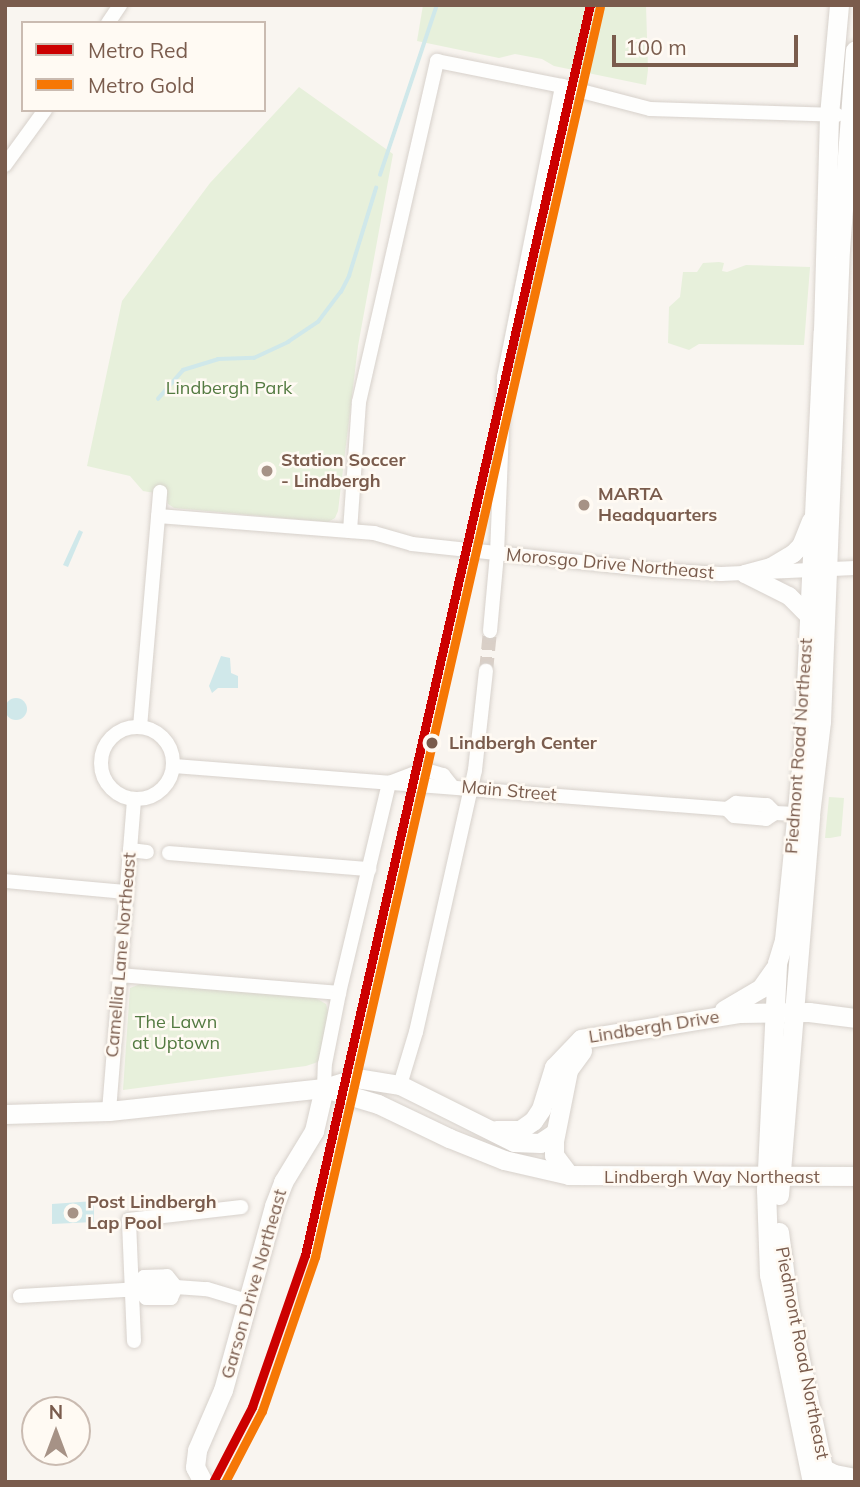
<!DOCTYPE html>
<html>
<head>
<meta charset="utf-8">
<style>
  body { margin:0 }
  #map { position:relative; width:860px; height:1487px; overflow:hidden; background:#f9f5f0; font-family:Mulish,sans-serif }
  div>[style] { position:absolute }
  .green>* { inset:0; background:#e7f0db }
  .water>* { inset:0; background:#d0e8ea }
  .round { border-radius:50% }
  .stream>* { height:3.5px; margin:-1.75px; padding:0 1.75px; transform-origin:1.75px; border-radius:1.75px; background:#d0e8ea }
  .minor-tunnel>* { height:14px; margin-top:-7px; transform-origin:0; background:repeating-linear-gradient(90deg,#d9cfc7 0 14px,transparent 0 21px) }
  .roads { filter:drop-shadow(0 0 2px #d7d1cb) drop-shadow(0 0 2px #d7d1cb) }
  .minor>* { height:14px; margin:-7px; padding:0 7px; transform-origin:7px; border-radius:7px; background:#fefefd }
  .minor>.ring { margin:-7px; padding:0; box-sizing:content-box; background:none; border:14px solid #fefefd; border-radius:50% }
  .tertiary>* { height:18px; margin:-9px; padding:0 9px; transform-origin:9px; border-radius:9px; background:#fefefd }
  .secondary>* { height:19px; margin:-9.5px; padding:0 9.5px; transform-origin:9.5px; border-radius:9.5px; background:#fefefd }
  .metro-1>* { height:9px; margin:-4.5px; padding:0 4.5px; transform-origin:4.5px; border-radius:4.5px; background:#c00 }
  .metro-2>* { height:9px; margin:-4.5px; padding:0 4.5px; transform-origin:4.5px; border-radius:4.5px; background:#f67705 }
  .dots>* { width:19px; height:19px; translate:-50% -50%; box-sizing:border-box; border:4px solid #fffaf3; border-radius:50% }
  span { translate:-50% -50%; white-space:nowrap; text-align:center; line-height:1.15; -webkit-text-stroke:5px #fffaf3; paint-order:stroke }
  .park-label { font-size:18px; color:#537a41 }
  .poi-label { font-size:18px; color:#7a5c4d; font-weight:700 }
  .left { translate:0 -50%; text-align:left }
  .street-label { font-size:18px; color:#7a5c4d }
  .stop-label { font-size:18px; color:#7a5c4d; font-weight:700 }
  .frame { position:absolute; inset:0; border:7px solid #7a5c4d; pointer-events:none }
  .legend { position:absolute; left:21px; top:21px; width:245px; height:91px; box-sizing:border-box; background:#fffaf3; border:2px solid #cabbb1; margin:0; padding:9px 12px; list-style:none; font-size:21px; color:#7a5c4d }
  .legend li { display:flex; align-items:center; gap:14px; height:35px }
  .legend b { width:35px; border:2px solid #cabbb1 }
  .north { position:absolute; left:21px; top:1396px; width:70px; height:70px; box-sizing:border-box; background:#fffaf3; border:2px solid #cabbb1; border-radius:50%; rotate:0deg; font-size:19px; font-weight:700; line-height:28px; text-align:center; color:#7a5c4d }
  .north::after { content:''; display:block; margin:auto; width:24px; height:32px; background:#a69286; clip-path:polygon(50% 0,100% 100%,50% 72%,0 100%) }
  .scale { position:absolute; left:612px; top:35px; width:186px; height:32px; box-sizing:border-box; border:4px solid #7a5c4d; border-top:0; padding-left:9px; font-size:21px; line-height:24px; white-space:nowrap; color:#7a5c4d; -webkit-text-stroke:5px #fffaf3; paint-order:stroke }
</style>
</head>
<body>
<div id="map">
  <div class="green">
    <div style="clip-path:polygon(423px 5px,646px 5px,648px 70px,646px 85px,554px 66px,542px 59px,515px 54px,499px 58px,417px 41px)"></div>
    <div style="clip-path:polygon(299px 87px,393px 154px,358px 346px,338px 511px,335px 518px,328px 522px,174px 508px,168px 504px,166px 495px,143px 491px,130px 476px,87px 466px,122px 301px,210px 183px)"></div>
    <div style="clip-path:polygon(719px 262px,724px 263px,722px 271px,727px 272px,746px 265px,810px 267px,804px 345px,699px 344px,689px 350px,668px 343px,669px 307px,680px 297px,683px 272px,697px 272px,703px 263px)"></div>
    <div style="clip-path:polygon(829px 797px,844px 798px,841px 836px,830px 838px,825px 838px)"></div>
    <div style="clip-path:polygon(143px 983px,314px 997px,326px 1004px,329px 1015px,318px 1062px,306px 1066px,123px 1090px,130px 988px)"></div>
  </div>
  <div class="water">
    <div style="clip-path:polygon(79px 530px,83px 532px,68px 567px,63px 565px)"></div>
    <div style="clip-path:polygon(221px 656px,230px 658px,231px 673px,238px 676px,238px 688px,218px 688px,212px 693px,209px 686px)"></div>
    <div class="round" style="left:5px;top:698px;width:22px;height:22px"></div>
    <div style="clip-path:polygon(94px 1201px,94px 1222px,52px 1224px,52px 1204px)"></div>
  </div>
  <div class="stream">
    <div style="left:380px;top:175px;width:179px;rotate:-71.5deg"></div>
    <div style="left:158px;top:399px;width:38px;rotate:-49deg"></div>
    <div style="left:183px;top:370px;width:37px;rotate:-17deg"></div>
    <div style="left:218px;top:359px;width:36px;rotate:-2deg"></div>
    <div style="left:254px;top:358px;width:38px;rotate:-25deg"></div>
    <div style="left:288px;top:342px;width:36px;rotate:-34deg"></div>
    <div style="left:318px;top:322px;width:38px;rotate:-53deg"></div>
    <div style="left:341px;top:292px;width:18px;rotate:-63deg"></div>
    <div style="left:349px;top:276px;width:92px;rotate:-72.9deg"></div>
  </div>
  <div class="minor-tunnel">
    <div style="left:486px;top:671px;width:40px;rotate:-84.3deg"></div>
  </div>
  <div class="roads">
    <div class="minor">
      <div style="left:108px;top:23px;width:22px;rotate:-56deg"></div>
      <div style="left:5px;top:165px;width:68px;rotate:-54deg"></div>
      <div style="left:158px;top:516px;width:217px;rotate:4.5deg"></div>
      <div style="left:374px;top:533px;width:40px;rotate:16deg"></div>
      <div style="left:412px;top:544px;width:244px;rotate:6.1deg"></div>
      <div style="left:655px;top:570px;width:66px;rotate:3.5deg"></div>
      <div style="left:721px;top:574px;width:134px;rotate:-2.6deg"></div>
      <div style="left:350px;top:531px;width:129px;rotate:-86deg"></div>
      <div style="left:359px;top:402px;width:350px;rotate:-77.1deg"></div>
      <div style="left:437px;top:61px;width:127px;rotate:11.3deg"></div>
      <div style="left:562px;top:86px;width:91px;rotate:14.6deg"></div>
      <div style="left:650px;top:109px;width:187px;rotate:1.8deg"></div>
      <div style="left:490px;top:631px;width:77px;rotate:-84.8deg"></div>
      <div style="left:497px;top:554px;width:177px;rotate:-87.7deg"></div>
      <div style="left:504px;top:377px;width:297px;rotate:-78.7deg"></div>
      <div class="ring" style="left:101px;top:727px;width:58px;height:58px"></div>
      <div style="left:140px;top:727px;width:236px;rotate:-85.1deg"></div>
      <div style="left:174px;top:766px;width:555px;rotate:4.45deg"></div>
      <div style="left:727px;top:809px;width:10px;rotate:45deg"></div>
      <div style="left:734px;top:816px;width:32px;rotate:5deg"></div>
      <div style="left:766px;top:819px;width:11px;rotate:-34deg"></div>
      <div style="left:775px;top:813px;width:21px;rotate:3deg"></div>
      <div style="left:389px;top:783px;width:33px;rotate:-21deg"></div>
      <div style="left:420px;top:771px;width:9px"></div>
      <div style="left:429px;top:771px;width:15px;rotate:16deg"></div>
      <div style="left:443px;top:775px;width:14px;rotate:51deg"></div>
      <div style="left:727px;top:809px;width:11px;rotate:-34deg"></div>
      <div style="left:736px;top:803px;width:31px;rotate:4deg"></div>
      <div style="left:767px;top:805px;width:11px;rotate:45deg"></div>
      <div style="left:130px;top:850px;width:17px;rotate:7deg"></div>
      <div style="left:169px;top:853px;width:201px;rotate:4.6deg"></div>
      <div style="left:5px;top:881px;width:122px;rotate:5.2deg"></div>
      <div style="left:120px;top:975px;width:220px;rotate:4.7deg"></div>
      <div style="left:400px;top:1085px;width:55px;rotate:-73.2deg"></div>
      <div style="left:416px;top:1032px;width:269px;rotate:-77.3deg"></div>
      <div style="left:475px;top:770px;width:100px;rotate:-83.7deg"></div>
      <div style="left:324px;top:1088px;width:24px;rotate:-88deg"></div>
      <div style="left:325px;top:1064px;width:72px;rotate:-78.8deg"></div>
      <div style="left:339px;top:993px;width:216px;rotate:-76.6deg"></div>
      <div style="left:109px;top:1111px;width:313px;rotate:-85.4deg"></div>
      <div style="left:139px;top:1288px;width:12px;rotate:55deg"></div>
      <div style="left:146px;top:1298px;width:25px"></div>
      <div style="left:171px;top:1298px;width:12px;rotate:-66deg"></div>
      <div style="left:139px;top:1288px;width:12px;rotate:-66deg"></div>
      <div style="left:144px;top:1277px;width:23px;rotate:-2deg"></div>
      <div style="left:167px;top:1276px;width:14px;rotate:51deg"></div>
      <div style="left:20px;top:1296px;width:156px;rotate:-3.3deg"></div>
      <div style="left:176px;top:1287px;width:31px;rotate:4deg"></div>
      <div style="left:207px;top:1289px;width:45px;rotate:16.8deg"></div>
      <div style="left:134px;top:1341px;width:121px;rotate:-92.4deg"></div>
      <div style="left:129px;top:1220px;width:113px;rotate:-6.6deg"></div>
    </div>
    <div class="tertiary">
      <div style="left:745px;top:574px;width:27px;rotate:-15deg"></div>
      <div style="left:771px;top:567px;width:26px;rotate:-31deg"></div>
      <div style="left:793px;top:554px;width:11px;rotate:-45deg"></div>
      <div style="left:801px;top:546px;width:27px;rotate:-68deg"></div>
      <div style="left:745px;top:574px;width:49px;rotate:26.6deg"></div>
      <div style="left:789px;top:596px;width:27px;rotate:45deg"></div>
      <div style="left:823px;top:1468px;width:13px;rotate:27deg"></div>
      <div style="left:835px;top:1474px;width:20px;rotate:11deg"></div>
    </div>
    <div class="secondary">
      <div style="left:724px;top:1010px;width:43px;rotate:-30.7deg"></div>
      <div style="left:761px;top:988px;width:24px;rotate:-55deg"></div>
      <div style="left:324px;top:1088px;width:56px;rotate:16.5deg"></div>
      <div style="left:378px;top:1104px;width:79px;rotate:25.6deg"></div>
      <div style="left:449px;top:1138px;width:59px;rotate:21.8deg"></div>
      <div style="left:504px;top:1160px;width:67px;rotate:13deg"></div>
      <div style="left:569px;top:1175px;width:286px;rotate:0.2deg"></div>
      <div style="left:5px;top:1114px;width:104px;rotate:-1.7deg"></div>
      <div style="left:109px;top:1111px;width:216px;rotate:-6.1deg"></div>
      <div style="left:324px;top:1088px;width:34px;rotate:-17deg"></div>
      <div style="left:356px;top:1078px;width:45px;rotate:9deg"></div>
      <div style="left:400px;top:1085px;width:127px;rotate:26.6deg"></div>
      <div style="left:514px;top:1142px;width:26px;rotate:2deg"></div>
      <div style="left:540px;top:1143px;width:18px;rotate:-34deg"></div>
      <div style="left:496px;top:1130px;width:24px"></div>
      <div style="left:520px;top:1130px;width:16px;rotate:-35deg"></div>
      <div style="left:533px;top:1121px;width:14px;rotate:-56deg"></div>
      <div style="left:541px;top:1109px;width:44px;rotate:-72.8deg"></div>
      <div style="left:554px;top:1067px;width:39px;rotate:-46deg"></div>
      <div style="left:581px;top:1039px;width:161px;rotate:-9.3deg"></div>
      <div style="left:740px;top:1013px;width:69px;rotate:-0.8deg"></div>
      <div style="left:809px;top:1012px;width:46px;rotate:7.4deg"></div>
      <div style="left:569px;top:1175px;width:25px;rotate:-127deg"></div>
      <div style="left:554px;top:1155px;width:14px;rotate:-90deg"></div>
      <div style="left:554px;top:1141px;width:72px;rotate:-78.8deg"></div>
      <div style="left:568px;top:1070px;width:24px;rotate:-54deg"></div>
      <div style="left:779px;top:1195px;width:381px;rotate:-85.3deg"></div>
      <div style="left:810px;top:815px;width:95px;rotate:-83.3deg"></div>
      <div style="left:821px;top:721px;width:472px;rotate:-87.7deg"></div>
      <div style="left:840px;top:249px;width:199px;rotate:-85.7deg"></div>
      <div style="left:779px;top:1232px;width:77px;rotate:82.5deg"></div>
      <div style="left:789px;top:1308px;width:178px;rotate:78deg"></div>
      <div style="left:203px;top:1482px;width:17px;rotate:-118deg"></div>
      <div style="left:195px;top:1467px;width:17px;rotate:-83deg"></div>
      <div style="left:197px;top:1450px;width:65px;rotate:-66.6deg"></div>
      <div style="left:223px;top:1390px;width:191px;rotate:-74.5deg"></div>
      <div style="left:274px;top:1206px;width:26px;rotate:-69deg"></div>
      <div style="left:283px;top:1182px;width:60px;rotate:-58.7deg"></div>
      <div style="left:314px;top:1131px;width:44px;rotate:-76.9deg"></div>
      <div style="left:812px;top:1482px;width:211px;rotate:-101.7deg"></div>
      <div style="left:769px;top:1275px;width:85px;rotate:-92deg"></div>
      <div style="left:766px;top:1190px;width:227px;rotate:-87.2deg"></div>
      <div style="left:777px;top:963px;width:24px;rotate:-73deg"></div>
      <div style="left:784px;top:940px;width:193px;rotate:-84.3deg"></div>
      <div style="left:803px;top:748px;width:417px;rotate:-87.3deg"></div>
      <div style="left:823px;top:331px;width:216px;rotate:-88.4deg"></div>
      <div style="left:829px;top:115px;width:110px;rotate:-84.8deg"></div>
    </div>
  </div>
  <div class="metro-1">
    <div style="left:213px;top:1482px;width:85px;rotate:-62.5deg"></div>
    <div style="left:252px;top:1407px;width:161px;rotate:-70.8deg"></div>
    <div style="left:305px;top:1255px;width:1282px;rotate:-77.16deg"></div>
  </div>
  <div class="metro-2">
    <div style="left:225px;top:1482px;width:80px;rotate:-62.5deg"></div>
    <div style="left:262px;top:1411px;width:163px;rotate:-71deg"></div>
    <div style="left:315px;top:1257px;width:1282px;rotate:-77.16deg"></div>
  </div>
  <div class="dots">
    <div style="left:267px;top:471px;background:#a69286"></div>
    <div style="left:584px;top:505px;background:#a69286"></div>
    <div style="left:432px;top:743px;background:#7a5c4d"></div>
    <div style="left:73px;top:1213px;background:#a69286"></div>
  </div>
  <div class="park-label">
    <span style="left:229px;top:388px">Lindbergh Park</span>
    <span style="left:176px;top:1033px">The Lawn<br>at Uptown</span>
  </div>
  <div class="poi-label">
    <span class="left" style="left:281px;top:471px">Station Soccer<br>- Lindbergh</span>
    <span class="left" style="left:598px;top:505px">MARTA<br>Headquarters</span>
    <span class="left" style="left:87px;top:1213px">Post Lindbergh<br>Lap Pool</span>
  </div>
  <div class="street-label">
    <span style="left:610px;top:564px;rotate:5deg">Morosgo Drive Northeast</span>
    <span style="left:799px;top:746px;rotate:-86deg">Piedmont Road Northeast</span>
    <span style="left:509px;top:791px;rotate:5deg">Main Street</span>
    <span style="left:121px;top:955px;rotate:-85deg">Camellia Lane Northeast</span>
    <span style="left:654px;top:1027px;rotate:-9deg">Lindbergh Drive</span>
    <span style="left:712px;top:1177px">Lindbergh Way Northeast</span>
    <span style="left:254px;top:1284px;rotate:-74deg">Garson Drive Northeast</span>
    <span style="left:802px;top:1353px;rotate:79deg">Piedmont Road Northeast</span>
  </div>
  <div class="stop-label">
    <span class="left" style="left:449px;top:743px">Lindbergh Center</span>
  </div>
  <div class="frame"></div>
  <ul class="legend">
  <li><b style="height:9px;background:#c00"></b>Metro Red</li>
  <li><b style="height:9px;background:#f67705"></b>Metro Gold</li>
  </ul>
  <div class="north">N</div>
  <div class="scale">100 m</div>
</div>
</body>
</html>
